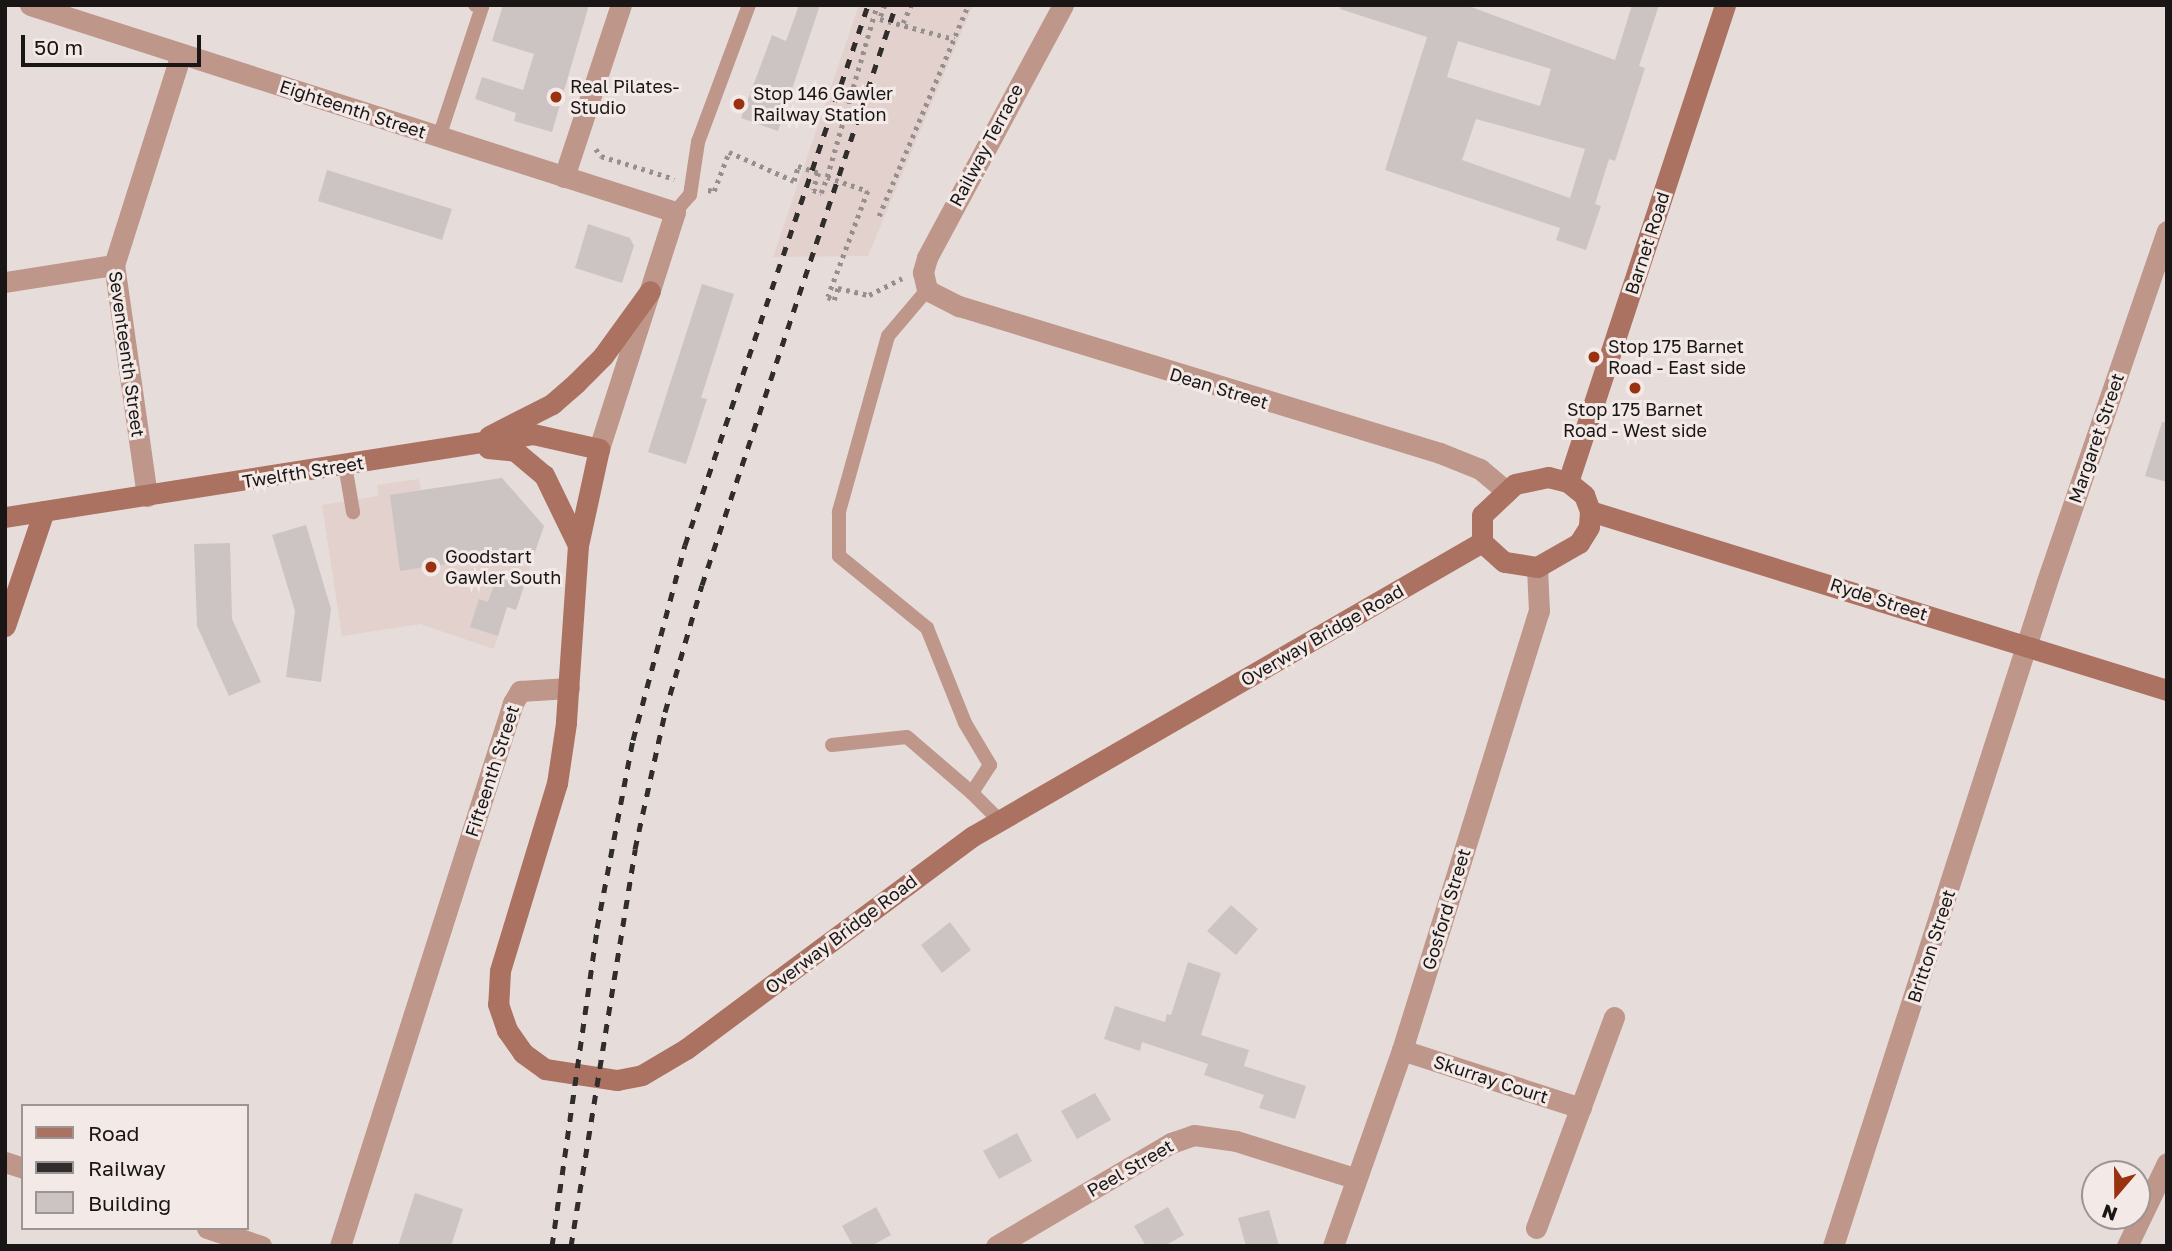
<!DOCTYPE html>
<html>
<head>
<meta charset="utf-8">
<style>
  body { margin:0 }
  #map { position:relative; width:2172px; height:1251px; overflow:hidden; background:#e6dddb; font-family:"Golos Text",sans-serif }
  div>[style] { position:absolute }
  .built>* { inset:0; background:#e2d1cc }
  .building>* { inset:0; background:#ccc4c2 }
  .path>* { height:4.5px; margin-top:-2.25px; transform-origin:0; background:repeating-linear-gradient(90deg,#968f8e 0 3.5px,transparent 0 8.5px) }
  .lane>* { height:14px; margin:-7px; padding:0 7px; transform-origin:7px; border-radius:7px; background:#be968a }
  .street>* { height:21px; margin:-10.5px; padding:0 10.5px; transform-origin:10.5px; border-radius:10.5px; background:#be968a }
  .secondary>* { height:21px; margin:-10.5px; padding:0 10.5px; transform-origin:10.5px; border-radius:10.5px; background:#ab7161 }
  .rail>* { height:5px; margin-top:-2.5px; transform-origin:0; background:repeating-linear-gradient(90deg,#312d2c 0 9px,transparent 0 18px) }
  .dots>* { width:19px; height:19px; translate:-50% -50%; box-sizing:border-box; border:4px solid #f3eae8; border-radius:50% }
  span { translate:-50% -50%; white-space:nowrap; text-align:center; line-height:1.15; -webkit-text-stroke:6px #f3eae8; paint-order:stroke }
  .poi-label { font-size:18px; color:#191615 }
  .left { translate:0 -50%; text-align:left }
  .street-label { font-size:18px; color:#191615 }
  .frame { position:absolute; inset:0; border:7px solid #191615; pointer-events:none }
  .legend { position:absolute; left:21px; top:1104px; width:228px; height:126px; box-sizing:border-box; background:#f3eae8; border:2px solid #9c9594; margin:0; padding:9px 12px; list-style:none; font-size:21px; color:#191615 }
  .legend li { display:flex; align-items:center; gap:14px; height:35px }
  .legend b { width:35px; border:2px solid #9c9594 }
  .north { position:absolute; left:2081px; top:1160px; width:70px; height:70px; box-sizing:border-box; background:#f3eae8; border:2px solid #9c9594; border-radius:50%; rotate:200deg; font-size:19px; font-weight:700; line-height:28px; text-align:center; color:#191615 }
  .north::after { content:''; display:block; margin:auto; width:24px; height:32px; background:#993210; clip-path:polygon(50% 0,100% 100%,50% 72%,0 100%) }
  .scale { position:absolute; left:21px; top:35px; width:180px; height:32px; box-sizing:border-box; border:4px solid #191615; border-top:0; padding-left:9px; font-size:21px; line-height:24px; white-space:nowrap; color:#191615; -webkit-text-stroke:5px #f3eae8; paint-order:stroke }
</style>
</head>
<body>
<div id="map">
  <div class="built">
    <div style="clip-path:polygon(859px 5px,973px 5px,868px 256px,773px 257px)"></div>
    <div style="clip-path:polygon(502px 478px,544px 526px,516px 610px,507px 607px,494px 649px,420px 624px,342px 636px,322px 505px,378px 496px,377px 485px,419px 479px,421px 490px)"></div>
  </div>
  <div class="building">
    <div style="clip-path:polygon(503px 5px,589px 5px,552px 132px,514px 121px,516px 113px,475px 99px,482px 77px,523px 90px,534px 54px,492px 41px)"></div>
    <div style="clip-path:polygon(799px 5px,820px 5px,778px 131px,741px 118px,772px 35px,786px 41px)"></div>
    <div style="clip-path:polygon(evenodd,1341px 5px,1466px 5px,1615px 60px,1632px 5px,1659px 5px,1639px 66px,1645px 68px,1615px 161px,1609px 159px,1595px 204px,1601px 206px,1586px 250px,1556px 240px,1560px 228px,1385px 170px,1427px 37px,1340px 9px,1341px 5px,1458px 41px,1551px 69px,1540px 106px,1447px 77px,1458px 41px,1341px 5px,1476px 119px,1585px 149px,1570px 198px,1462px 160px,1476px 119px)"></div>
    <div style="clip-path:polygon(327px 170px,452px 209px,442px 240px,318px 201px)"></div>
    <div style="clip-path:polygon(588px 224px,630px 238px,634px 246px,622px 283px,575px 268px)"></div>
    <div style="clip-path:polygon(702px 284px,734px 294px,701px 398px,707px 399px,686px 464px,648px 452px)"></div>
    <div style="clip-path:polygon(2162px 422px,2167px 422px,2167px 482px,2145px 476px)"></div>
    <div style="clip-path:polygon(502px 478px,544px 526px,535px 551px,400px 571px,390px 495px)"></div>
    <div style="clip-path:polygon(306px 525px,331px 609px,321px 682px,286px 677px,295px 611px,272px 535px)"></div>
    <div style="clip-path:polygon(230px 543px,232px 619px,261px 682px,229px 696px,197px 626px,194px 544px)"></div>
    <div style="clip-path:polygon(498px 574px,525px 583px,516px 610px,507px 607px,498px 636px,470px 627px,479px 599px,488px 602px)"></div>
    <div style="clip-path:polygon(1231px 905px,1258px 929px,1236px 955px,1207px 931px)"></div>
    <div style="clip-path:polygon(950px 922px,971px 950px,942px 973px,921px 945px)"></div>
    <div style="clip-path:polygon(1188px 962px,1221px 973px,1201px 1035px,1249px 1050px,1244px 1066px,1306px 1086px,1295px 1119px,1259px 1108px,1264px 1095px,1204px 1075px,1208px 1064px,1142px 1042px,1140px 1051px,1104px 1039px,1115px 1006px,1165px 1022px,1167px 1014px,1171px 1015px)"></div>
    <div style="clip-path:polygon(1095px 1093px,1111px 1120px,1077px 1139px,1061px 1111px)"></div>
    <div style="clip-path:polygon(1017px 1133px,1032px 1161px,999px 1179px,983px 1151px)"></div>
    <div style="clip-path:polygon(415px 1193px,463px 1209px,451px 1246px,398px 1246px)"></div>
    <div style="clip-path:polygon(876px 1207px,891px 1235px,871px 1246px,853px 1246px,842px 1226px)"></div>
    <div style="clip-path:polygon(1168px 1207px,1184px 1235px,1164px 1246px,1146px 1246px,1134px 1226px)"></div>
    <div style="clip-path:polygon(1269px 1210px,1279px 1246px,1246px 1246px,1238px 1218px)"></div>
  </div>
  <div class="path">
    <div style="left:885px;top:5px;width:15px;rotate:110deg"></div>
    <div style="left:880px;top:19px;width:77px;rotate:15.1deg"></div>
    <div style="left:903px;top:23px;width:20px;rotate:-66deg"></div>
    <div style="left:596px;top:149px;width:9px;rotate:54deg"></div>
    <div style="left:601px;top:156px;width:77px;rotate:17.3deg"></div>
    <div style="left:827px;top:177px;width:179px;rotate:-73.8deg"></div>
    <div style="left:708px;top:190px;width:6px;rotate:9deg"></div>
    <div style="left:714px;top:191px;width:42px;rotate:-69deg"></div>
    <div style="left:729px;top:152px;width:71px;rotate:24deg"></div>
    <div style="left:794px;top:181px;width:16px;rotate:-75deg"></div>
    <div style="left:798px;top:166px;width:22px;rotate:18deg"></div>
    <div style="left:819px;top:173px;width:18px;rotate:109deg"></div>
    <div style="left:813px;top:190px;width:9px;rotate:21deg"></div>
    <div style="left:821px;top:193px;width:17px;rotate:-69deg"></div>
    <div style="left:827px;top:177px;width:43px;rotate:18.9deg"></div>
    <div style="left:868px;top:191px;width:113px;rotate:110.7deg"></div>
    <div style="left:828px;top:297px;width:7px;rotate:27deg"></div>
    <div style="left:834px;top:300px;width:13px;rotate:-72deg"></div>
    <div style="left:838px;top:288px;width:32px;rotate:13deg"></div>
    <div style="left:869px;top:295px;width:37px;rotate:-27deg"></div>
    <div style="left:879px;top:216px;width:229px;rotate:-67.1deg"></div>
  </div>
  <div class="lane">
    <div style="left:439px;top:137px;width:137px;rotate:-71.7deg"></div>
    <div style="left:482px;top:7px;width:7px;rotate:-164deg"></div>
    <div style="left:675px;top:212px;width:23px;rotate:-49deg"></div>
    <div style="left:690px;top:195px;width:54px;rotate:-81.4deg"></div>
    <div style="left:698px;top:142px;width:146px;rotate:-69.6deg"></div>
    <div style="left:927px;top:290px;width:60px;rotate:130.3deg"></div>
    <div style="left:888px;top:336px;width:183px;rotate:105.6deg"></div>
    <div style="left:839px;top:512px;width:44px;rotate:90deg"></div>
    <div style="left:839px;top:556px;width:114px;rotate:39.3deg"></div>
    <div style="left:927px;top:628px;width:102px;rotate:68.2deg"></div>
    <div style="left:965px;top:723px;width:49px;rotate:59.2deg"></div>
    <div style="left:990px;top:765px;width:33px;rotate:123deg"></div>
    <div style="left:972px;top:793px;width:40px;rotate:45deg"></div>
    <div style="left:345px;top:465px;width:48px;rotate:80.3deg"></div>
    <div style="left:832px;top:745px;width:75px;rotate:-6.1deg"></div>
    <div style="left:907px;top:737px;width:86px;rotate:40.7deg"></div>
  </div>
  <div class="street">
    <div style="left:30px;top:5px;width:677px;rotate:17.79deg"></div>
    <div style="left:675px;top:212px;width:249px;rotate:107.8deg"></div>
    <div style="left:1063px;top:5px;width:287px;rotate:118.3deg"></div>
    <div style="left:927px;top:258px;width:15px;rotate:106deg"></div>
    <div style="left:923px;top:272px;width:18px;rotate:77deg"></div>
    <div style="left:927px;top:290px;width:36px;rotate:27deg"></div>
    <div style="left:959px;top:306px;width:503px;rotate:16.99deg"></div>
    <div style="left:1440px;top:453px;width:43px;rotate:21.8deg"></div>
    <div style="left:1480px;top:469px;width:35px;rotate:40deg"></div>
    <div style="left:564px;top:177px;width:181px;rotate:-71.7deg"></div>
    <div style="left:5px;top:282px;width:110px;rotate:-8.9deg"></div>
    <div style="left:147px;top:496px;width:233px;rotate:-98.1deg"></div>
    <div style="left:114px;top:265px;width:221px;rotate:-72.4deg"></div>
    <div style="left:1402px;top:1050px;width:188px;rotate:18deg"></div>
    <div style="left:5px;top:1162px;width:19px;rotate:18deg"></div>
    <div style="left:207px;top:1228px;width:57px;rotate:18.4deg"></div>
    <div style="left:1536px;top:1228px;width:225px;rotate:-69.7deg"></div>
    <div style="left:340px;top:1246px;width:570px;rotate:-72.33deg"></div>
    <div style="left:513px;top:703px;width:14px;rotate:-60deg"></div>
    <div style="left:520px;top:691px;width:49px;rotate:-3.5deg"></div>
    <div style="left:996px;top:1246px;width:203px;rotate:-30.5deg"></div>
    <div style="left:1171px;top:1143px;width:24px;rotate:-19deg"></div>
    <div style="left:1194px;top:1135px;width:42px;rotate:8.1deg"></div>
    <div style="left:1236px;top:1141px;width:124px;rotate:17.4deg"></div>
    <div style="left:1333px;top:1246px;width:208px;rotate:-70.6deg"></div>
    <div style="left:1402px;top:1050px;width:460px;rotate:-72.7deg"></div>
    <div style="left:1539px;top:611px;width:44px;rotate:-92.6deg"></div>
    <div style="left:1833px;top:1246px;width:695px;rotate:-72.16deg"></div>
    <div style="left:2046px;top:584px;width:373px;rotate:-71.1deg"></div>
    <div style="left:2127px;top:1246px;width:92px;rotate:-64.3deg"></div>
  </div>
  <div class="secondary">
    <div style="left:489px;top:436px;width:71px;rotate:-26.9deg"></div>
    <div style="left:552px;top:404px;width:32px;rotate:-41deg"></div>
    <div style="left:576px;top:383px;width:38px;rotate:-45deg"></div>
    <div style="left:603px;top:356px;width:80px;rotate:-54.1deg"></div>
    <div style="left:488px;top:448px;width:27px;rotate:6deg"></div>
    <div style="left:515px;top:451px;width:38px;rotate:40deg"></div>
    <div style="left:544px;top:475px;width:78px;rotate:64.1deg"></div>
    <div style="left:1548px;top:477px;width:21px;rotate:14deg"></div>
    <div style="left:1568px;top:482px;width:21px;rotate:39deg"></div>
    <div style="left:1584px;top:495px;width:17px;rotate:69deg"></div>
    <div style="left:1590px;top:511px;width:16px;rotate:94deg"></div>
    <div style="left:1589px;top:527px;width:19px;rotate:122deg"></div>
    <div style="left:1579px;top:543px;width:48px;rotate:150.3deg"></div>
    <div style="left:1537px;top:567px;width:33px;rotate:-171deg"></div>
    <div style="left:1504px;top:562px;width:30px;rotate:-138deg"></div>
    <div style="left:1482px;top:542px;width:27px;rotate:-90deg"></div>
    <div style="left:1482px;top:515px;width:45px;rotate:-43.2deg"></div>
    <div style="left:1515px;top:484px;width:34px;rotate:-12deg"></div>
    <div style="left:1568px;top:482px;width:502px;rotate:-71.78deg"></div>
    <div style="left:1590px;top:511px;width:604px;rotate:17.24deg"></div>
    <div style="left:5px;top:517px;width:534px;rotate:-8.93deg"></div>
    <div style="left:533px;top:434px;width:68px;rotate:12.8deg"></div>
    <div style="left:599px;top:449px;width:98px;rotate:102.3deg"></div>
    <div style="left:578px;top:545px;width:178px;rotate:93.9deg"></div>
    <div style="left:566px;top:723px;width:61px;rotate:98.5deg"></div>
    <div style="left:557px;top:783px;width:196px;rotate:106.9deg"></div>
    <div style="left:500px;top:971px;width:33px;rotate:93deg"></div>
    <div style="left:498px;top:1004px;width:28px;rotate:71deg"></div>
    <div style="left:507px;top:1030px;width:28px;rotate:55deg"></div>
    <div style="left:523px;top:1053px;width:27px;rotate:36deg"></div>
    <div style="left:545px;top:1069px;width:73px;rotate:8.7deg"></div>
    <div style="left:617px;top:1080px;width:25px;rotate:-11deg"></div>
    <div style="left:642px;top:1075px;width:51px;rotate:-30.6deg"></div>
    <div style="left:686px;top:1049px;width:357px;rotate:-36.6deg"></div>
    <div style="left:973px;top:836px;width:588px;rotate:-30.01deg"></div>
    <div style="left:5px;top:626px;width:121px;rotate:-71.3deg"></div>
  </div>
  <div class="rail">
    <div style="left:552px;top:1246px;width:321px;rotate:-81.9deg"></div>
    <div style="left:597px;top:928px;width:191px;rotate:-79.2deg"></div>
    <div style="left:633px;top:740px;width:202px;rotate:-75.1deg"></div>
    <div style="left:685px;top:545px;width:570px;rotate:-71.28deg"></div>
    <div style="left:571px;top:1246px;width:402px;rotate:-80.8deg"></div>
    <div style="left:635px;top:849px;width:140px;rotate:-77.6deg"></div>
    <div style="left:665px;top:712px;width:132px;rotate:-73.8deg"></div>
    <div style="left:702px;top:585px;width:612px;rotate:-71.51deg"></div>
  </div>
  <div class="dots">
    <div style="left:556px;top:97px;background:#993210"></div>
    <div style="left:739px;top:104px;background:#993210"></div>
    <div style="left:1594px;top:357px;background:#993210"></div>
    <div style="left:1635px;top:388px;background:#993210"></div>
    <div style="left:431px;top:567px;background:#993210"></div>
  </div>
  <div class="poi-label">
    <span class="left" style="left:570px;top:97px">Real Pilates-<br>Studio</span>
    <span class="left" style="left:753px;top:104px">Stop 146 Gawler<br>Railway Station</span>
    <span class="left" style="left:1608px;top:357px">Stop 175 Barnet<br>Road - East side</span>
    <span style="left:1635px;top:420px">Stop 175 Barnet<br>Road - West side</span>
    <span class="left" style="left:445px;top:567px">Goodstart<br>Gawler South</span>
  </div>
  <div class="street-label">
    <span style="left:353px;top:109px;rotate:18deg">Eighteenth Street</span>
    <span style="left:986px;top:145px;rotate:-62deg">Railway Terrace</span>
    <span style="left:1647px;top:243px;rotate:-72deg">Barnet Road</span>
    <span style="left:127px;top:354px;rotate:82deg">Seventeenth Street</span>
    <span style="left:1219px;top:388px;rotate:17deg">Dean Street</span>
    <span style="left:2096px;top:438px;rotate:-71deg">Margaret Street</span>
    <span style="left:303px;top:472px;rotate:-9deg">Twelfth Street</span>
    <span style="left:1879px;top:599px;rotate:18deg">Ryde Street</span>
    <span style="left:1322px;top:635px;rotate:-30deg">Overway Bridge Road</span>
    <span style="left:492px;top:771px;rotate:-72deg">Fifteenth Street</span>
    <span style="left:1446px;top:909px;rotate:-73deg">Gosford Street</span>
    <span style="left:841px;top:934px;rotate:-37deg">Overway Bridge Road</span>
    <span style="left:1931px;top:946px;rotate:-72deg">Britton Street</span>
    <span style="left:1491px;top:1079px;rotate:18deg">Skurray Court</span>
    <span style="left:1130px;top:1168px;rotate:-30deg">Peel Street</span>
  </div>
  <div class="frame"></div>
  <ul class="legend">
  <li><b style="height:9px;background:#ab7161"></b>Road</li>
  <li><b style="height:9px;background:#312d2c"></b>Railway</li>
  <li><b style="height:19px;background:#ccc4c2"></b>Building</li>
  </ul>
  <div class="north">N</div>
  <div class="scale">50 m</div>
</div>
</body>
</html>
